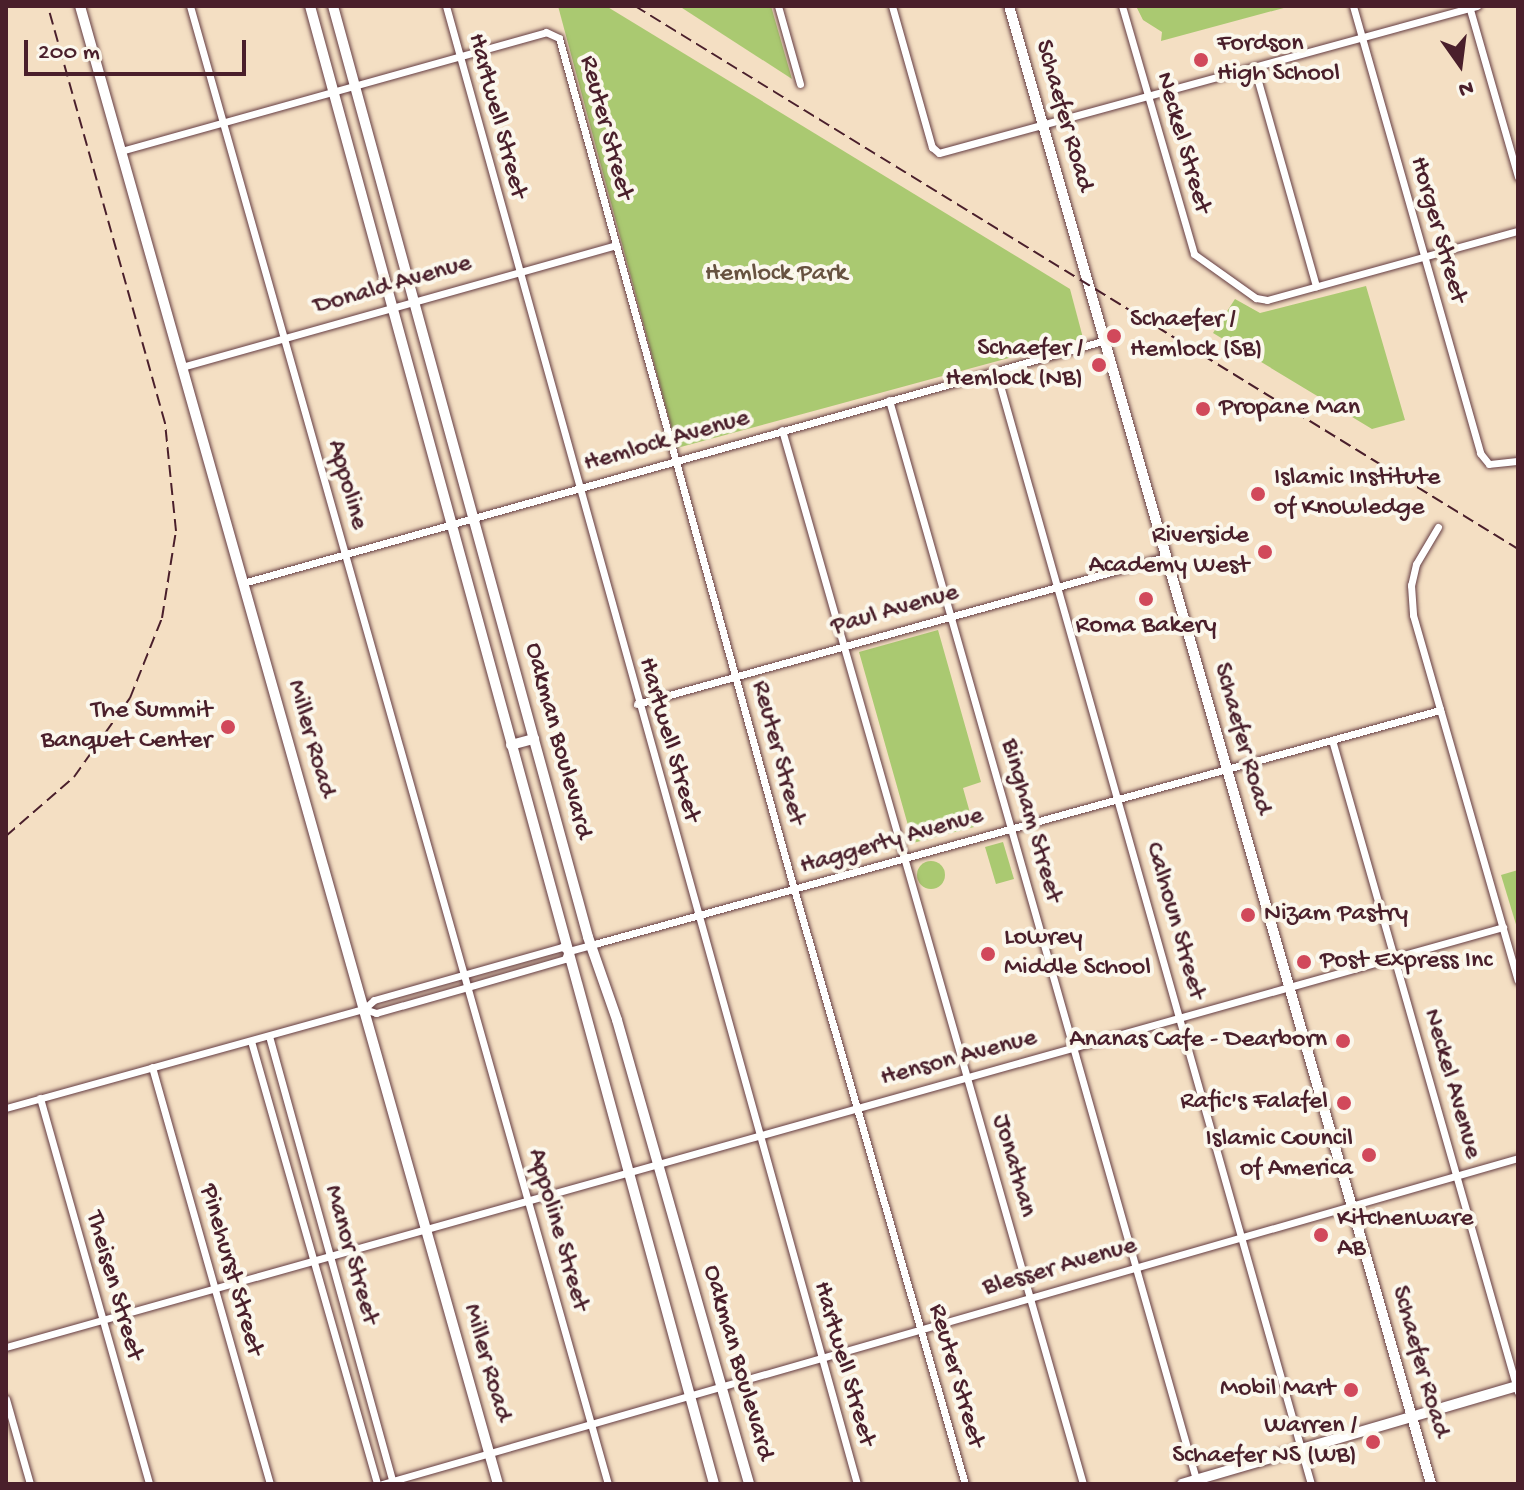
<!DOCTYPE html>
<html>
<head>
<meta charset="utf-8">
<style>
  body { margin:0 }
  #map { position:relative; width:1524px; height:1490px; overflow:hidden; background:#f4dfc3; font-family:"Gochi Hand",sans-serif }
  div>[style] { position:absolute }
  .green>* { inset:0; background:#aac971 }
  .round { border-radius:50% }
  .roads { filter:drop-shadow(0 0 2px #643c42) drop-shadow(0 0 2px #643c42) }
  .street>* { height:7px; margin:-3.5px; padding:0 3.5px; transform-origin:3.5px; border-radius:3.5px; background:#fff }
  .secondary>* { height:10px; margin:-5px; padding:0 5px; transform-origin:5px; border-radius:5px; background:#fff }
  .rail>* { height:2px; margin-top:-1px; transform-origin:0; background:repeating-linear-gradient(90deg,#4a1f2b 0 12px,transparent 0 18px) }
  .dots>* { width:22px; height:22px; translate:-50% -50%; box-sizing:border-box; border:4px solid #fbf7ec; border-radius:50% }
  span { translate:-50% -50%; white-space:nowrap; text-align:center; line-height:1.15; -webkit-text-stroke:8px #fbf7ec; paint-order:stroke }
  .poi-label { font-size:26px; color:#4a1f2b }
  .left { translate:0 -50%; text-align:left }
  .right { translate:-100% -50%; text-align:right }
  .street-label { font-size:26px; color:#4a1f2b }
  .park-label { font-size:26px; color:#675240 }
  .frame { position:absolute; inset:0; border:8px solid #4a1f2b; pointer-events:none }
  .north { position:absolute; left:1420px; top:24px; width:80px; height:80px; -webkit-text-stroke:6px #fbf7ec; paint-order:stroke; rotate:166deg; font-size:22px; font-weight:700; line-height:32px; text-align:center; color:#4a1f2b }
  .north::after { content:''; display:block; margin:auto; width:28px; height:36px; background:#4a1f2b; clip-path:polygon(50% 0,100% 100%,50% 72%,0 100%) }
  .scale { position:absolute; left:24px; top:40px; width:222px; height:36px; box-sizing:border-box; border:4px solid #4a1f2b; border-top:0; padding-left:10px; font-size:24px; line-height:28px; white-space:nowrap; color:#4a1f2b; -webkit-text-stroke:6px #fbf7ec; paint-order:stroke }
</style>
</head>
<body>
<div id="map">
  <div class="green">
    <div style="clip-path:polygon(558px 6px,606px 6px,1070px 289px,1083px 338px,677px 448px)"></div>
    <div style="clip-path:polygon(679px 6px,771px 6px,792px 79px)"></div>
    <div style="clip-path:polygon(1136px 6px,1291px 6px,1161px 41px,1162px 32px,1143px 20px)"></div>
    <div style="clip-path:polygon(1366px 286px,1405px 420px,1372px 429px,1213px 333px,1235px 299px,1260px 313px)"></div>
    <div style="clip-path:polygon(938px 630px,981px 782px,963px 788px,974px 827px,913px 843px,859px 652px)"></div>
    <div style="clip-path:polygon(1003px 842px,1014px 879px,996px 884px,985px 847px)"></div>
    <div class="round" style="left:917px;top:861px;width:28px;height:28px"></div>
    <div style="clip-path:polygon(1518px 870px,1518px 931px,1501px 875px)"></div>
  </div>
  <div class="roads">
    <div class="street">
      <div style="left:190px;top:6px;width:1536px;rotate:74.21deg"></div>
      <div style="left:446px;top:6px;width:1534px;rotate:74.46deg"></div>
      <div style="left:778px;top:6px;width:81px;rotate:74.2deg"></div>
      <div style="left:892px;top:6px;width:147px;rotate:74.2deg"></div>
      <div style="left:932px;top:147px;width:9px;rotate:41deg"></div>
      <div style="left:939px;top:153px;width:558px;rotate:-15.28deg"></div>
      <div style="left:1122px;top:6px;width:258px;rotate:73.8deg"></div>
      <div style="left:1194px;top:254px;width:76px;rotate:35.4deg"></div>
      <div style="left:1256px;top:298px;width:11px;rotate:10deg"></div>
      <div style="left:1267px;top:300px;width:260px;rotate:-15.4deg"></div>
      <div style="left:1353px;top:6px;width:465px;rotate:74.1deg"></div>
      <div style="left:1480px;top:453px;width:14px;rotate:51deg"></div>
      <div style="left:1489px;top:464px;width:29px;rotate:-6deg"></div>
      <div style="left:1469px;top:6px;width:178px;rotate:74deg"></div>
      <div style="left:1254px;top:67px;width:228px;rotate:74.2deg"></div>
      <div style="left:121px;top:151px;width:441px;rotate:-15.6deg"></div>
      <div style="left:546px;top:32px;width:14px;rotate:25deg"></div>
      <div style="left:559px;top:38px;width:876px;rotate:74.57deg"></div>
      <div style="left:792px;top:882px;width:626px;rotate:73.97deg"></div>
      <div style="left:182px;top:367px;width:451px;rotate:-15.7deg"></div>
      <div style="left:996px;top:371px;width:1157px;rotate:74.2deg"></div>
      <div style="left:889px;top:400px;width:1126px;rotate:74.12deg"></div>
      <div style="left:782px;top:430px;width:1096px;rotate:74.06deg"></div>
      <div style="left:1438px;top:527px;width:43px;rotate:120.7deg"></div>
      <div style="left:1416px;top:564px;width:22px;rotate:103deg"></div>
      <div style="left:1411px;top:585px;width:30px;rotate:86deg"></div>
      <div style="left:1413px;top:615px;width:380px;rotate:74deg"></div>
      <div style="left:243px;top:583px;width:893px;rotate:-15.72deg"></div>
      <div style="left:637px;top:704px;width:548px;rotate:-15.56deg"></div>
      <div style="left:1332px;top:740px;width:678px;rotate:74.08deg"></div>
      <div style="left:364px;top:1009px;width:13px;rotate:18deg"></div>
      <div style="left:376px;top:1013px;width:96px;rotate:-15.8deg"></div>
      <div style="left:468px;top:987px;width:101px;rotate:-16.1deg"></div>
      <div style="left:565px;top:959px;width:9px;rotate:-69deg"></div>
      <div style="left:269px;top:1036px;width:465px;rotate:74.5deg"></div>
      <div style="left:251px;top:1041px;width:461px;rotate:74.1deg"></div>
      <div style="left:152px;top:1067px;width:433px;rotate:74.2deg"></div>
      <div style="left:40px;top:1098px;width:401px;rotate:74.2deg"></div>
      <div style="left:6px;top:1108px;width:371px;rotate:-15.5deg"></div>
      <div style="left:364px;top:1009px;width:13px;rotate:-42deg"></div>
      <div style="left:374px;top:1000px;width:195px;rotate:-15.7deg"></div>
      <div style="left:562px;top:947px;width:8px;rotate:30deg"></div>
      <div style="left:569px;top:951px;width:30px;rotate:-15deg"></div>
      <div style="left:598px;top:943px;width:874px;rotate:-15.47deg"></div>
      <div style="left:6px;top:1347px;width:1555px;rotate:-15.67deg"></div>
      <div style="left:6px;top:1399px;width:88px;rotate:74.2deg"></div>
      <div style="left:382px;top:1484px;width:1182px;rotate:-16.01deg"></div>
    </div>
    <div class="secondary">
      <div style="left:80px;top:6px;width:1536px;rotate:74.21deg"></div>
      <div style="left:310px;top:6px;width:1532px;rotate:74.71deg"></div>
      <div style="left:333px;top:6px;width:965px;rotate:74.68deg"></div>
      <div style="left:588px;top:937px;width:88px;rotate:70.7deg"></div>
      <div style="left:617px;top:1020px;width:482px;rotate:74.1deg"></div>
      <div style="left:1009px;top:6px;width:1537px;rotate:74.06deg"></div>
      <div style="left:511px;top:745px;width:24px;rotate:-15deg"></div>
      <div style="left:1182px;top:1484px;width:350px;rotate:-16.3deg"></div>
    </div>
  </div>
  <div class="rail">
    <div style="left:635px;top:6px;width:1037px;rotate:31.59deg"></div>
    <div style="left:6px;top:836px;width:90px;rotate:-40.9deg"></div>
    <div style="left:74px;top:777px;width:97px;rotate:-54.7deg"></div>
    <div style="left:130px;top:698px;width:86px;rotate:-68.2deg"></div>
    <div style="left:162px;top:618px;width:88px;rotate:-80.9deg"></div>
    <div style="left:176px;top:531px;width:109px;rotate:-95.8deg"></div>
    <div style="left:165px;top:423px;width:433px;rotate:-105.7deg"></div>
  </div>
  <div class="dots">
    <div style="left:1201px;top:60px;background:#d1495b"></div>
    <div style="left:1114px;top:336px;background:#d1495b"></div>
    <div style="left:1099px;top:365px;background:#d1495b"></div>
    <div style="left:1203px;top:409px;background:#d1495b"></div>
    <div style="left:1258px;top:494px;background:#d1495b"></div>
    <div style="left:1265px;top:552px;background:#d1495b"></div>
    <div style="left:1146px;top:599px;background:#d1495b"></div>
    <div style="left:228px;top:727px;background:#d1495b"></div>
    <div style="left:1248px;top:915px;background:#d1495b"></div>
    <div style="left:988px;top:954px;background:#d1495b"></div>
    <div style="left:1304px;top:962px;background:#d1495b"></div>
    <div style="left:1343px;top:1041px;background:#d1495b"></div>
    <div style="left:1344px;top:1103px;background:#d1495b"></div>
    <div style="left:1369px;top:1155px;background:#d1495b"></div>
    <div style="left:1321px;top:1235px;background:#d1495b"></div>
    <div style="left:1351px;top:1390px;background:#d1495b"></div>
    <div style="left:1373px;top:1442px;background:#d1495b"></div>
  </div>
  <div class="poi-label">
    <span class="left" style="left:1217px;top:60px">Fordson<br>High School</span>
    <span class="left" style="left:1130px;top:336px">Schaefer /<br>Hemlock (SB)</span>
    <span class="right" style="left:1083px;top:365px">Schaefer /<br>Hemlock (NB)</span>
    <span class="left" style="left:1219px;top:409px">Propane Man</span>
    <span class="left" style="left:1274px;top:494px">Islamic Institute<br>of Knowledge</span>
    <span class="right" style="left:1249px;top:552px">Riverside<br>Academy West</span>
    <span style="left:1146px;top:627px">Roma Bakery</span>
    <span class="right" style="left:212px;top:727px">The Summit<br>Banquet Center</span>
    <span class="left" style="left:1264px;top:915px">Nizam Pastry</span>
    <span class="left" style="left:1004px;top:954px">Lowrey<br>Middle School</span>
    <span class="left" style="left:1320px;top:962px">Post Express Inc</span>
    <span class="right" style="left:1327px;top:1041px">Ananas Cafe - Dearborn</span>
    <span class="right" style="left:1328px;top:1103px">Rafic's Falafel</span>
    <span class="right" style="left:1353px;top:1155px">Islamic Council<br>of America</span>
    <span class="left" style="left:1337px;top:1235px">Kitchenware<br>AB</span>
    <span class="right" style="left:1335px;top:1390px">Mobil Mart</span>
    <span class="right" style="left:1357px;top:1442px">Warren /<br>Schaefer NS (WB)</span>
  </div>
  <div class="street-label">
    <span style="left:496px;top:116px;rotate:75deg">Hartwell Street</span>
    <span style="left:1063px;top:116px;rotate:74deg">Schaefer Road</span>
    <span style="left:605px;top:128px;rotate:75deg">Reuter Street</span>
    <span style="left:1182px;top:143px;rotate:74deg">Neckel Street</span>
    <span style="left:1437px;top:230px;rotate:74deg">Horger Street</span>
    <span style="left:393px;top:286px;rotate:-16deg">Donald Avenue</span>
    <span style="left:667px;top:442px;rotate:-16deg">Hemlock Avenue</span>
    <span style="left:346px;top:485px;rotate:74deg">Appoline</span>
    <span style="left:895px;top:611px;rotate:-16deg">Paul Avenue</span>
    <span style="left:310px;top:739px;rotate:74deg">Miller Road</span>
    <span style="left:1241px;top:739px;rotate:74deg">Schaefer Road</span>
    <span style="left:668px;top:740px;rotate:74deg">Hartwell Street</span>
    <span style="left:557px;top:741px;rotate:75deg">Oakman Boulevard</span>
    <span style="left:777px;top:753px;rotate:75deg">Reuter Street</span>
    <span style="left:1030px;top:821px;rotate:74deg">Bingham Street</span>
    <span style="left:892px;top:842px;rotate:-16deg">Haggerty Avenue</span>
    <span style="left:1174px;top:921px;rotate:74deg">Calhoun Street</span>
    <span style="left:959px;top:1059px;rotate:-15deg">Henson Avenue</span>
    <span style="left:1451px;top:1084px;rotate:74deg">Neckel Avenue</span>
    <span style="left:1013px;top:1166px;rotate:74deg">Jonathan</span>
    <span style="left:557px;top:1230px;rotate:74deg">Appoline Street</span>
    <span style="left:350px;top:1255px;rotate:74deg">Manor Street</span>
    <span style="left:1060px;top:1268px;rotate:-16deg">Blesser Avenue</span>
    <span style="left:230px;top:1270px;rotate:74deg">Pinehurst Street</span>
    <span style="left:113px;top:1286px;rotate:74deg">Theisen Street</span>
    <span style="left:1419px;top:1362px;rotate:74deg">Schaefer Road</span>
    <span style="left:486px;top:1363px;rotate:74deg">Miller Road</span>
    <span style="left:737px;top:1363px;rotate:74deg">Oakman Boulevard</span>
    <span style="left:843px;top:1364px;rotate:74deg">Hartwell Street</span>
    <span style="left:955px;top:1376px;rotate:74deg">Reuter Street</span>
  </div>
  <div class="park-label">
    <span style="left:776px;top:275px">Hemlock Park</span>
  </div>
  <div class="frame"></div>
  <div class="north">N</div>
  <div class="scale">200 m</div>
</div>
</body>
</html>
